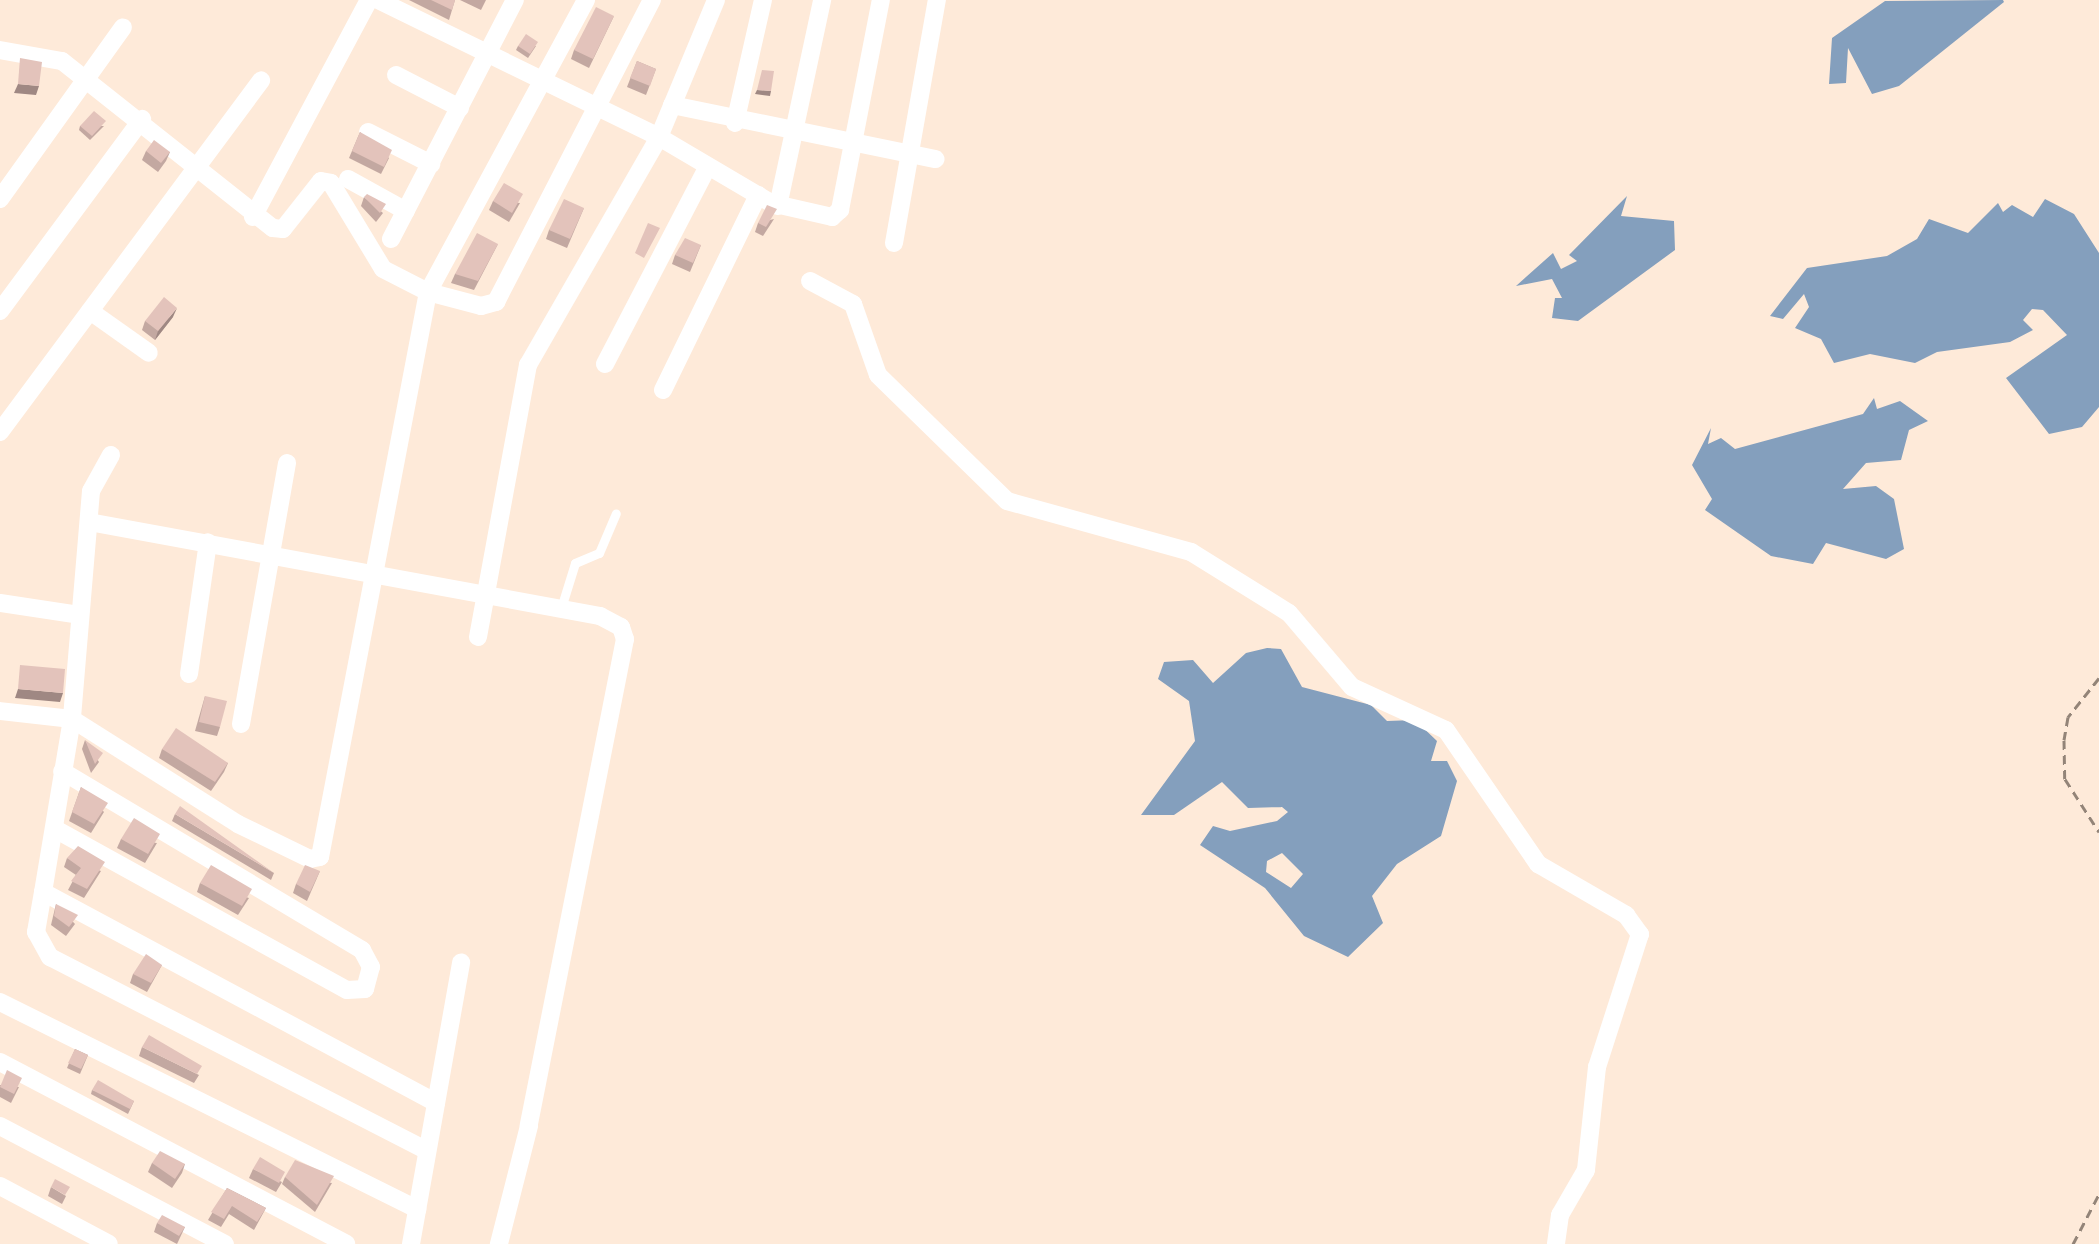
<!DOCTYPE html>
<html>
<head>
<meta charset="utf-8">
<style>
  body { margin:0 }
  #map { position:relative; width:2099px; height:1244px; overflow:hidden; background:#feead9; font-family:Commissioner,sans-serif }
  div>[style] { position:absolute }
  .water>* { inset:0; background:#849fbd }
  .path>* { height:3px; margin-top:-1.5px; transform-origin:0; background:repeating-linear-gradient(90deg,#938478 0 9px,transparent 0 15px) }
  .service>* { height:9px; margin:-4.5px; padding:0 4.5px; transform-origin:4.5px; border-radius:4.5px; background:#fff }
  .minor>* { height:18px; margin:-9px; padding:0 9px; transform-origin:9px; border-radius:9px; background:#fff }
  .wall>* { inset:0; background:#c3a8a1 }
  .shaded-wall>* { inset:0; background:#9f8883 }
  .building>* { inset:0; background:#e3c3bb }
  span { translate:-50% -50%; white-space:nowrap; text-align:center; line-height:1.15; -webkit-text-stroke:9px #fffaf6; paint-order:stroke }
</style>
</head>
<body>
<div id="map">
  <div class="water">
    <div style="clip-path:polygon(1885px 1px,2003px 0,2004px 2px,1899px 86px,1872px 94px,1848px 48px,1846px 83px,1829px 84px,1832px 38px)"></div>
    <div style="clip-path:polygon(1627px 196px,1621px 216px,1674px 221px,1675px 250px,1578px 321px,1552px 318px,1555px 298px,1562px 298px,1552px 279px,1516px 286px,1553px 253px,1561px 269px,1577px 261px,1569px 255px)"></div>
    <div style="clip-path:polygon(2045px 199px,2074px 214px,2099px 253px,2099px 407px,2082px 427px,2049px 434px,2006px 378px,2067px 335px,2043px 310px,2032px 309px,2023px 320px,2033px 330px,2010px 342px,1937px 352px,1915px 363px,1870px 354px,1834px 363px,1821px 339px,1795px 328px,1809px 307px,1804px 294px,1783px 319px,1770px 316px,1807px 268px,1887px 256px,1917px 239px,1929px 219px,1968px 233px,1998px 203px,2003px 212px,2012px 205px,2033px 217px)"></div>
    <div style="clip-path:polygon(1874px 398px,1877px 409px,1900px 401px,1928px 421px,1909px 430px,1901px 460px,1866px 463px,1843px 489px,1876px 486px,1894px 499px,1904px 549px,1886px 559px,1826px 543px,1813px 564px,1771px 556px,1705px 510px,1712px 499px,1692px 465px,1711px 428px,1708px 444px,1721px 438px,1735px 449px,1863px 414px)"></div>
    <div style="clip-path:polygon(evenodd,1267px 648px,1281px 649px,1302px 687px,1371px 705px,1387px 721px,1415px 720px,1437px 741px,1431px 761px,1447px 761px,1457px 781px,1441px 836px,1397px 864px,1372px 896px,1383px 923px,1348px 957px,1304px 936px,1265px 888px,1200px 845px,1213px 826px,1230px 831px,1277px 821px,1288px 812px,1282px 807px,1248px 808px,1222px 782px,1174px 815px,1141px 815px,1195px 741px,1189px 701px,1158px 679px,1164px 662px,1193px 660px,1213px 683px,1246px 653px,1267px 648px,1282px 853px,1303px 874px,1291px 888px,1266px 872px,1267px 861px,1282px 853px)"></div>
  </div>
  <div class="path">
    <div style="left:2099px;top:678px;width:50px;rotate:128.5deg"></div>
    <div style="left:2068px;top:717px;width:23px;rotate:100deg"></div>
    <div style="left:2064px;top:740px;width:39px;rotate:89deg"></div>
    <div style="left:2065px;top:779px;width:63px;rotate:57.3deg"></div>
    <div style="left:2073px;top:1244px;width:56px;rotate:-62.5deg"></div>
  </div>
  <div class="service">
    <div style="left:561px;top:608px;width:47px;rotate:-72.7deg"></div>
    <div style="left:575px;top:563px;width:26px;rotate:-23deg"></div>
    <div style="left:599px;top:553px;width:43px;rotate:-67deg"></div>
  </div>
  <div class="minor">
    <div style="left:378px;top:0;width:313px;rotate:26deg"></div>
    <div style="left:659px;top:137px;width:130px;rotate:30.5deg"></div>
    <div style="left:771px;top:203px;width:63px;rotate:12.9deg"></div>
    <div style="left:832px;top:217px;width:11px;rotate:-41deg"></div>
    <div style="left:840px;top:210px;width:214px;rotate:-79deg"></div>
    <div style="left:586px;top:0;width:332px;rotate:118.4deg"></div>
    <div style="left:428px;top:292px;width:55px;rotate:14.8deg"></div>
    <div style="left:481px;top:306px;width:16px;rotate:-15deg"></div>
    <div style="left:496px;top:302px;width:340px;rotate:-62.7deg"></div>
    <div style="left:0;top:50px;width:63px;rotate:10.1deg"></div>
    <div style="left:62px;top:61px;width:269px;rotate:38.4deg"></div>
    <div style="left:273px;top:228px;width:10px;rotate:6deg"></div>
    <div style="left:283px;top:229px;width:61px;rotate:-51.6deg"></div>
    <div style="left:321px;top:181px;width:10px;rotate:11deg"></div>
    <div style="left:331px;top:183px;width:100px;rotate:58.8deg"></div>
    <div style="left:383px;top:269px;width:51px;rotate:27.1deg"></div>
    <div style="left:428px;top:292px;width:575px;rotate:100.82deg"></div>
    <div style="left:320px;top:857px;width:10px;rotate:169deg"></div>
    <div style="left:310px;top:859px;width:80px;rotate:-154.1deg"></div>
    <div style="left:238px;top:824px;width:196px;rotate:-147.7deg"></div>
    <div style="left:72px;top:719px;width:72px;rotate:-173.7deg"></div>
    <div style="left:396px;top:75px;width:72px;rotate:27.3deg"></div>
    <div style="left:672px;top:105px;width:269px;rotate:11.6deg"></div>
    <div style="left:735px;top:123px;width:126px;rotate:-77.2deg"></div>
    <div style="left:368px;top:132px;width:71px;rotate:26.9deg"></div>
    <div style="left:348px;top:179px;width:66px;rotate:28.9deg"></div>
    <div style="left:0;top:199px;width:211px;rotate:-54.4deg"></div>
    <div style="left:778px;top:206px;width:211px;rotate:-77.9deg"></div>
    <div style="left:253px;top:217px;width:246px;rotate:-61.9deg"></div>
    <div style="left:391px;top:239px;width:269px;rotate:-62.6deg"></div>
    <div style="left:894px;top:243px;width:247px;rotate:-80deg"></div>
    <div style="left:810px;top:281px;width:49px;rotate:28.1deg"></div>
    <div style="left:853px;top:304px;width:75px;rotate:70.6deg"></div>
    <div style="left:878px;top:375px;width:180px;rotate:44.3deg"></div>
    <div style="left:1007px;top:501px;width:191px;rotate:15.5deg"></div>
    <div style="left:1191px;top:552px;width:115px;rotate:31.9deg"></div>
    <div style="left:1289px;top:613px;width:97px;rotate:49.6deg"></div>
    <div style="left:1352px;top:687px;width:103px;rotate:24.6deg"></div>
    <div style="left:1446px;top:730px;width:163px;rotate:55.5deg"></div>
    <div style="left:1538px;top:864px;width:102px;rotate:30.1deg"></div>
    <div style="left:1626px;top:915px;width:24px;rotate:54deg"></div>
    <div style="left:1640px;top:934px;width:140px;rotate:107.9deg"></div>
    <div style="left:1597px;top:1067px;width:104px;rotate:96.1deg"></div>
    <div style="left:1586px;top:1170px;width:52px;rotate:120deg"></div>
    <div style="left:1560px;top:1215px;width:29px;rotate:98deg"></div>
    <div style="left:0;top:311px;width:239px;rotate:-53.5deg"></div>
    <div style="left:90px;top:311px;width:72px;rotate:35.4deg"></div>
    <div style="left:605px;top:364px;width:223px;rotate:-62.5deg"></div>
    <div style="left:663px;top:390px;width:217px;rotate:-64deg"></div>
    <div style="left:0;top:432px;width:438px;rotate:-53.4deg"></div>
    <div style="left:111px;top:455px;width:41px;rotate:119.1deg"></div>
    <div style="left:91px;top:491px;width:229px;rotate:94.8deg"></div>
    <div style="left:72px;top:719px;width:175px;rotate:99.5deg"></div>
    <div style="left:43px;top:892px;width:446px;rotate:28.2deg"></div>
    <div style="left:89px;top:522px;width:520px;rotate:10.42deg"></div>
    <div style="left:600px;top:616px;width:24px;rotate:28deg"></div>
    <div style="left:621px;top:627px;width:13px;rotate:72deg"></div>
    <div style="left:625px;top:639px;width:496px;rotate:101.2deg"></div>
    <div style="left:529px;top:1126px;width:122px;rotate:104.3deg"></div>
    <div style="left:0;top:603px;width:80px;rotate:8.6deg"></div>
    <div style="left:478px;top:637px;width:277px;rotate:-79.6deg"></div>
    <div style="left:528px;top:365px;width:263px;rotate:-60.1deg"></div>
    <div style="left:659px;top:137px;width:148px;rotate:-67.4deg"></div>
    <div style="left:189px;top:674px;width:133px;rotate:-81.8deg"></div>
    <div style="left:241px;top:724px;width:265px;rotate:-80deg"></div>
    <div style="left:55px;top:829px;width:333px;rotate:28.9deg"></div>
    <div style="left:347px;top:990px;width:18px;rotate:-3deg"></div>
    <div style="left:365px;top:989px;width:23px;rotate:-75deg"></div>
    <div style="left:371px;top:967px;width:19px;rotate:-118deg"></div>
    <div style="left:362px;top:950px;width:349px;rotate:-149.2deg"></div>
    <div style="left:43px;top:892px;width:41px;rotate:99.9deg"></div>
    <div style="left:36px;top:932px;width:29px;rotate:61deg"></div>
    <div style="left:50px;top:957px;width:424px;rotate:27.2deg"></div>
    <div style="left:0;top:1002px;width:466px;rotate:26.4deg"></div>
    <div style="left:0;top:1062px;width:391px;rotate:27.7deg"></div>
    <div style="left:0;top:1126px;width:254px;rotate:27.7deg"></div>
    <div style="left:0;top:1186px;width:123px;rotate:28deg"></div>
    <div style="left:411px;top:1244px;width:286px;rotate:-79.9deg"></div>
  </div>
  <div class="wall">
    <div style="clip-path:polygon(409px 0,455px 0,449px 20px)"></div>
    <div style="clip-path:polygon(460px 0,486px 0,481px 10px)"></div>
    <div style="clip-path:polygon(614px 16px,589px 68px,571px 59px,574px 50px)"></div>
    <div style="clip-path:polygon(518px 46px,536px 46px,528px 58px,516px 50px)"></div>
    <div style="clip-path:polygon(637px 61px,656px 69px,646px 95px,627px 87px)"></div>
    <div style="clip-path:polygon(80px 126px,104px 126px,90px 140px,79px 130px)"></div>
    <div style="clip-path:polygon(360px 132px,389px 158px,381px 174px,349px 158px)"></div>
    <div style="clip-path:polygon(146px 151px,170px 152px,166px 161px,158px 172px,142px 160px)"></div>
    <div style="clip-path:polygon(364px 197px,383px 213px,376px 222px,361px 206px)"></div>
    <div style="clip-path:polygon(493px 201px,520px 203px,509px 222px,489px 210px)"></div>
    <div style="clip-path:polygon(584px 208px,567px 248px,546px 239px,549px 230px)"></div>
    <div style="clip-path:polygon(774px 219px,763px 236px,755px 232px,758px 223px)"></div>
    <div style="clip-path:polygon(498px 244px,474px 290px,451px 283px,455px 274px)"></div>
    <div style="clip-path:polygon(701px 245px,690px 272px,672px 264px,675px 255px)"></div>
    <div style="clip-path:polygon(173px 317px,155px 340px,142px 330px,145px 321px)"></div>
    <div style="clip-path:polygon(205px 696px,220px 727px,217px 736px,195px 731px)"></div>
    <div style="clip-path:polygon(85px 740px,99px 762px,91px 773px,82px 749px)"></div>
    <div style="clip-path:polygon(162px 749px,228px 763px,224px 772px,211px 791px,159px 758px)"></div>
    <div style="clip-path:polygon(81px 787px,104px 812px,91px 833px,69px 821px)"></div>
    <div style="clip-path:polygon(175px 814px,274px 873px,271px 880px,172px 821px)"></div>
    <div style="clip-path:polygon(121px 839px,157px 843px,145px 863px,117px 848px)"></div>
    <div style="clip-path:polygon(67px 858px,101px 871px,84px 898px,68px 890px,76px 875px,64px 867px)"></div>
    <div style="clip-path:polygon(320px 871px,307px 901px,293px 893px,296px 884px)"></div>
    <div style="clip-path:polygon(200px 883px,249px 898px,238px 915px,197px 892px)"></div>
    <div style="clip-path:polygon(56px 904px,75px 924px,66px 936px,51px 925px)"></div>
    <div style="clip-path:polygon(162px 965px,147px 992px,130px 983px,133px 974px)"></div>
    <div style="clip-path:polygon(142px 1047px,199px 1075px,194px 1083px,139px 1056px)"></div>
    <div style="clip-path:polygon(75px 1049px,88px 1055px,80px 1074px,67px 1068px)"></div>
    <div style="clip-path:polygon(0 1085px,19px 1087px,11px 1103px,0 1097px)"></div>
    <div style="clip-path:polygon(92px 1090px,134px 1101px,128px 1114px,91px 1094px)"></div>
    <div style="clip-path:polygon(152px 1163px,185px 1164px,182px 1173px,172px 1188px,148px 1172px)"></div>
    <div style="clip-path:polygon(253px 1169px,282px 1182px,276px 1192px,249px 1178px)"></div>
    <div style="clip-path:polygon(285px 1177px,332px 1183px,315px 1212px,282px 1184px)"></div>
    <div style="clip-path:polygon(51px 1187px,66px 1196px,62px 1204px,48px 1196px)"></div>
    <div style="clip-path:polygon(227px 1188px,266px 1208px,254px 1230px,229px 1214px,221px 1227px,208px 1220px)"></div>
    <div style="clip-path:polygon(157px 1223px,185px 1227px,177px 1244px,154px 1232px)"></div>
  </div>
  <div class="shaded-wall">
    <div style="clip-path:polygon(18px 84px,39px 86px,36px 95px,14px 93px)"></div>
    <div style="clip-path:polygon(757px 90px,771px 91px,770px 96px,755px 94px)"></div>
    <div style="clip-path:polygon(177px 308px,173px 317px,155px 340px,158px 331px)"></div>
    <div style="clip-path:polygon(18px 689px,63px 693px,60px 702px,15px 698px)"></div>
  </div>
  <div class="building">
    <div style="clip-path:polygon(431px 0,455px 0,452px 10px)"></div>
    <div style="clip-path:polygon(596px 7px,614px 16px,593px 59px,574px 50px)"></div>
    <div style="clip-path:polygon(526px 34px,538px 42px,530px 54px,518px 46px)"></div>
    <div style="clip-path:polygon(20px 58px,42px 62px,39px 86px,18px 84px)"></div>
    <div style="clip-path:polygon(637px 61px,656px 69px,650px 86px,630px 78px)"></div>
    <div style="clip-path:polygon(762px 70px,774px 71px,771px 91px,757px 90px)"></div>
    <div style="clip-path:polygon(94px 111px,106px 121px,92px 136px,80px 126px)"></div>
    <div style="clip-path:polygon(360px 132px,392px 150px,384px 167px,352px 151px)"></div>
    <div style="clip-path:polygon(154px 140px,170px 152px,161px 163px,146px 151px)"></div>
    <div style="clip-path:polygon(504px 183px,523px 194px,512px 213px,493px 201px)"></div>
    <div style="clip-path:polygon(367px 194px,386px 204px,380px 213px,364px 197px)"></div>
    <div style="clip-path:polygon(564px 199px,584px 208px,570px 239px,549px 230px)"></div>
    <div style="clip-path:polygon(767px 205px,777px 209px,766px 227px,758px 223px)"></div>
    <div style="clip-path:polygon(648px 223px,660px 228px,644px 258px,635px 253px)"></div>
    <div style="clip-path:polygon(477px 233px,498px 244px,478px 281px,455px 274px)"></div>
    <div style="clip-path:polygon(685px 238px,701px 245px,693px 263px,675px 255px)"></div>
    <div style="clip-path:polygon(164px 297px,177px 308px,158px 331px,145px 321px)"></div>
    <div style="clip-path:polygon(20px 665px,65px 669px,63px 693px,18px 689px)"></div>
    <div style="clip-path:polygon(205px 696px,227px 701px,220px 727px,199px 722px)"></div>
    <div style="clip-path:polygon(176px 728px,228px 763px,215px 782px,162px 749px)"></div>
    <div style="clip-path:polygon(85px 740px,103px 753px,95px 764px)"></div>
    <div style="clip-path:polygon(81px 787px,108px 803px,94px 824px,72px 812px)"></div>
    <div style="clip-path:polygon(180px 806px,274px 873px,175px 814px)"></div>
    <div style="clip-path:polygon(134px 818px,160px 834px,148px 854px,121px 839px)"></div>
    <div style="clip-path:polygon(78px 846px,105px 862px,87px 889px,71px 881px,81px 868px,67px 858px)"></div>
    <div style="clip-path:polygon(211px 865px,252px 889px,242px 906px,200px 883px)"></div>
    <div style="clip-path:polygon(305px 865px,320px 871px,310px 892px,296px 884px)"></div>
    <div style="clip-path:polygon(56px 904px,78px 915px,69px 927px,54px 916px)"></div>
    <div style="clip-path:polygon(146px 954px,162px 965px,151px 983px,133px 974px)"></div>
    <div style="clip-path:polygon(149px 1035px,202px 1066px,197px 1074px,142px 1047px)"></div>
    <div style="clip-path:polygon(75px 1049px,88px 1055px,81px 1069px,68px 1063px)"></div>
    <div style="clip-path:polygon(7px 1070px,22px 1078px,14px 1094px,0 1087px)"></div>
    <div style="clip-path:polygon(98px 1080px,134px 1101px,130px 1109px,92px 1090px)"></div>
    <div style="clip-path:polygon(160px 1151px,185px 1164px,175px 1179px,152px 1163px)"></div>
    <div style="clip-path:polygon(260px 1157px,285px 1172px,279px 1183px,253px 1169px)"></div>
    <div style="clip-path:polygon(295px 1160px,334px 1176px,317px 1205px,285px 1177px)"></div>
    <div style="clip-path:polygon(55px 1179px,70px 1187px,65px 1195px,51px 1187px)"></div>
    <div style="clip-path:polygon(227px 1188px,266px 1208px,257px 1222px,232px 1206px,224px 1219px,211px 1212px)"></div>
    <div style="clip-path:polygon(162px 1215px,185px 1227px,179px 1236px,157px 1223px)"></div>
  </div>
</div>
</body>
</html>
